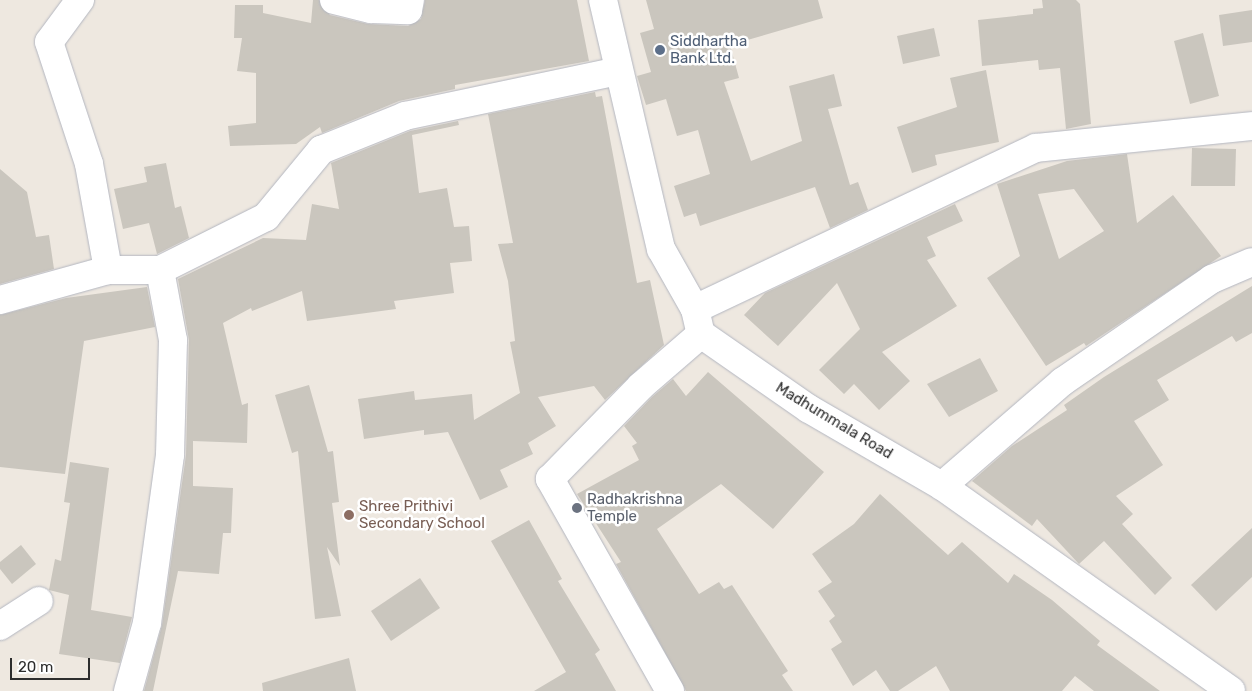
<!DOCTYPE html>
<html>
<head>
<meta charset="utf-8">
<style>
  body { margin:0 }
  #map { position:relative; width:1252px; height:691px; overflow:hidden; background:#eee8e0; font-family:Rubik,sans-serif }
  div>[style] { position:absolute }
  .building>* { inset:0; background:#cac6be }
  .roads { filter:drop-shadow(0 0 1px #b3b6c0) drop-shadow(0 0 1px #b3b6c0) }
  .minor>* { height:28px; margin:-14px; padding:0 14px; transform-origin:14px; border-radius:14px; background:#fff }
  .dots>* { width:14px; height:14px; translate:-50% -50%; box-sizing:border-box; border:2px solid #fff; border-radius:50% }
  span { translate:-50% -50%; white-space:nowrap; text-align:center; line-height:1.15; -webkit-text-stroke:5px #fff; paint-order:stroke }
  .service-label { font-size:15px; color:#4e5e75 }
  .left { translate:0 -50%; text-align:left }
  .street-label { font-size:15px; color:#2d2d2d }
  .worship-label { font-size:15px; color:#5b616d }
  .education-label { font-size:15px; color:#785e54 }
  .scale { position:absolute; left:10px; top:658px; width:80px; height:22px; box-sizing:border-box; border:2px solid #2d2d2d; border-top:0; padding-left:6px; font-size:15px; line-height:18px; white-space:nowrap; color:#2d2d2d; -webkit-text-stroke:4px #fff; paint-order:stroke }
</style>
</head>
<body>
<div id="map">
  <div class="building">
    <div style="clip-path:polygon(313px 0,319px 0,330px 15px,368px 24px,408px 26px,421px 19px,425px 0,577px 0,589px 61px,455px 85px,455px 89px,399px 101px,322px 133px,320px 127px,296px 144px,230px 146px,228px 126px,256px 123px,256px 73px,237px 71px,242px 38px,234px 38px,235px 5px,263px 5px,263px 13px,311px 23px)"></div>
    <div style="clip-path:polygon(646px 0,818px 0,823px 18px,730px 45px,739px 78px,724px 82px,751px 161px,802px 141px,789px 86px,834px 74px,842px 106px,828px 109px,850px 185px,858px 182px,868px 210px,830px 228px,815px 187px,700px 226px,696px 213px,684px 217px,674px 186px,710px 174px,698px 130px,677px 136px,666px 99px,646px 105px,637px 76px,651px 72px,640px 33px,654px 29px)"></div>
    <div style="clip-path:polygon(1042px 0,1076px 0,1080px 4px,1091px 124px,1066px 129px,1060px 68px,1039px 70px,1038px 60px,982px 66px,978px 20px,1033px 14px,1033px 9px,1043px 8px)"></div>
    <div style="clip-path:polygon(1252px 10px,1252px 42px,1223px 46px,1219px 15px)"></div>
    <div style="clip-path:polygon(934px 28px,940px 56px,903px 64px,897px 36px)"></div>
    <div style="clip-path:polygon(1203px 33px,1219px 96px,1190px 104px,1174px 41px)"></div>
    <div style="clip-path:polygon(986px 70px,999px 142px,935px 155px,937px 165px,912px 173px,897px 127px,957px 107px,950px 78px)"></div>
    <div style="clip-path:polygon(595px 92px,596px 97px,602px 96px,637px 283px,650px 280px,664px 345px,605px 400px,594px 386px,538px 397px,556px 426px,528px 443px,533px 454px,500px 470px,508px 487px,480px 500px,448px 432px,424px 435px,424px 430px,364px 439px,358px 399px,414px 391px,415px 400px,472px 394px,474px 420px,520px 393px,510px 342px,515px 341px,508px 281px,498px 244px,513px 243px,488px 114px)"></div>
    <div style="clip-path:polygon(458px 121px,459px 125px,412px 135px,419px 193px,447px 188px,454px 227px,469px 226px,472px 261px,450px 263px,454px 293px,394px 301px,396px 309px,307px 321px,302px 291px,252px 311px,251px 308px,223px 323px,242px 405px,248px 403px,247px 443px,193px 441px,193px 486px,233px 488px,231px 533px,223px 533px,219px 574px,178px 571px,153px 691px,144px 691px,162px 625px,186px 455px,189px 340px,178px 279px,263px 238px,306px 240px,312px 204px,339px 209px,331px 163px,410px 131px)"></div>
    <div style="clip-path:polygon(1192px 148px,1236px 149px,1235px 186px,1191px 186px)"></div>
    <div style="clip-path:polygon(evenodd,1127px 154px,1137px 223px,1173px 195px,1221px 256px,1086px 346px,1084px 343px,1046px 366px,987px 278px,1020px 256px,997px 184px,1067px 161px,1127px 154px,1074px 189px,1104px 231px,1059px 259px,1038px 194px,1074px 189px)"></div>
    <div style="clip-path:polygon(166px 163px,175px 208px,181px 206px,189px 238px,157px 254px,149px 223px,123px 229px,114px 189px,147px 182px,144px 167px)"></div>
    <div style="clip-path:polygon(0 169px,27px 192px,36px 237px,49px 235px,54px 269px,0 284px)"></div>
    <div style="clip-path:polygon(955px 204px,963px 221px,927px 237px,936px 256px,927px 260px,957px 306px,882px 352px,910px 381px,879px 410px,854px 384px,844px 394px,819px 370px,860px 329px,837px 283px,778px 346px,744px 315px,765px 293px)"></div>
    <div style="clip-path:polygon(1252px 286px,1252px 333px,1236px 342px,1232px 336px,1157px 380px,1169px 400px,1134px 421px,1163px 465px,1116px 496px,1133px 514px,1122px 524px,1172px 578px,1155px 595px,1104px 541px,1079px 564px,1037px 519px,1032px 526px,972px 481px,1012px 446px,1067px 410px,1064px 405px,1104px 377px)"></div>
    <div style="clip-path:polygon(147px 287px,155px 327px,84px 341px,65px 474px,0 467px,0 315px,66px 298px)"></div>
    <div style="clip-path:polygon(980px 358px,998px 391px,949px 417px,927px 384px)"></div>
    <div style="clip-path:polygon(708px 372px,824px 472px,773px 529px,721px 484px,657px 529px,699px 594px,719px 582px,724px 589px,732px 585px,788px 671px,782px 675px,793px 691px,686px 691px,616px 564px,621px 562px,577px 494px,639px 460px,632px 446px,637px 443px,624px 426px,652px 397px,673px 379px,686px 396px)"></div>
    <div style="clip-path:polygon(309px 385px,328px 452px,333px 451px,339px 502px,332px 503px,340px 566px,327px 547px,341px 616px,315px 619px,298px 451px,292px 453px,275px 395px)"></div>
    <div style="clip-path:polygon(70px 462px,109px 468px,91px 610px,132px 617px,120px 663px,59px 654px,69px 595px,49px 590px,55px 559px,61px 561px,70px 503px,64px 502px)"></div>
    <div style="clip-path:polygon(880px 494px,948px 555px,962px 542px,1008px 583px,1014px 574px,1052px 600px,1100px 641px,1097px 645px,1160px 691px,1094px 691px,1075px 676px,1062px 691px,950px 691px,936px 666px,898px 691px,890px 691px,876px 670px,853px 686px,831px 649px,842px 642px,829px 621px,835px 616px,818px 591px,832px 582px,812px 554px,854px 524px)"></div>
    <div style="clip-path:polygon(529px 520px,562px 579px,558px 581px,600px 650px,595px 654px,616px 691px,534px 691px,566px 672px,491px 541px)"></div>
    <div style="clip-path:polygon(1252px 528px,1252px 577px,1216px 611px,1191px 585px)"></div>
    <div style="clip-path:polygon(21px 545px,36px 564px,12px 584px,0 569px,0 562px)"></div>
    <div style="clip-path:polygon(420px 578px,440px 608px,391px 641px,371px 611px)"></div>
    <div style="clip-path:polygon(349px 658px,356px 691px,263px 691px,262px 683px)"></div>
  </div>
  <div class="roads">
    <div class="minor">
      <div style="left:80px;top:0;width:52px;rotate:126.4deg"></div>
      <div style="left:49px;top:42px;width:128px;rotate:71.8deg"></div>
      <div style="left:89px;top:164px;width:108px;rotate:79.8deg"></div>
      <div style="left:334px;top:0;width:38px;rotate:14deg"></div>
      <div style="left:371px;top:9px;width:37px;rotate:2deg"></div>
      <div style="left:408px;top:10px;width:10px;rotate:-79deg"></div>
      <div style="left:603px;top:0;width:256px;rotate:76.9deg"></div>
      <div style="left:661px;top:249px;width:69px;rotate:60.5deg"></div>
      <div style="left:695px;top:309px;width:26px;rotate:77deg"></div>
      <div style="left:701px;top:334px;width:131px;rotate:34.8deg"></div>
      <div style="left:809px;top:409px;width:154px;rotate:30.1deg"></div>
      <div style="left:942px;top:486px;width:354px;rotate:35.3deg"></div>
      <div style="left:0;top:300px;width:112px;rotate:-15.5deg"></div>
      <div style="left:108px;top:270px;width:52px"></div>
      <div style="left:160px;top:270px;width:119px;rotate:-26.6deg"></div>
      <div style="left:266px;top:217px;width:87px;rotate:-50.6deg"></div>
      <div style="left:321px;top:150px;width:91px;rotate:-22deg"></div>
      <div style="left:405px;top:116px;width:218px;rotate:-11.9deg"></div>
      <div style="left:695px;top:309px;width:377px;rotate:-25.3deg"></div>
      <div style="left:1036px;top:148px;width:217px;rotate:-5.8deg"></div>
      <div style="left:942px;top:486px;width:159px;rotate:-40.9deg"></div>
      <div style="left:1062px;top:382px;width:182px;rotate:-34.5deg"></div>
      <div style="left:1212px;top:279px;width:43px;rotate:-23deg"></div>
      <div style="left:0;top:626px;width:46px;rotate:-32.7deg"></div>
      <div style="left:128px;top:691px;width:71px;rotate:-74.4deg"></div>
      <div style="left:147px;top:623px;width:170px;rotate:-82.2deg"></div>
      <div style="left:170px;top:455px;width:115px;rotate:-88.5deg"></div>
      <div style="left:173px;top:340px;width:71px;rotate:-100.5deg"></div>
      <div style="left:670px;top:691px;width:244px;rotate:-119.5deg"></div>
      <div style="left:550px;top:479px;width:130px;rotate:-45.6deg"></div>
      <div style="left:641px;top:386px;width:79px;rotate:-40.9deg"></div>
    </div>
  </div>
  <div class="dots">
    <div style="left:660px;top:50px;background:#5c6f8a"></div>
    <div style="left:577px;top:508px;background:#6b7280"></div>
    <div style="left:349px;top:515px;background:#8d6e63"></div>
  </div>
  <div class="service-label">
    <span class="left" style="left:670px;top:50px">Siddhartha<br>Bank Ltd.</span>
  </div>
  <div class="street-label">
    <span style="left:834px;top:421px;rotate:31deg">Madhummala Road</span>
  </div>
  <div class="worship-label">
    <span class="left" style="left:587px;top:508px">Radhakrishna<br>Temple</span>
  </div>
  <div class="education-label">
    <span class="left" style="left:359px;top:515px">Shree Prithivi<br>Secondary School</span>
  </div>
  <div class="scale">20 m</div>
</div>
</body>
</html>
